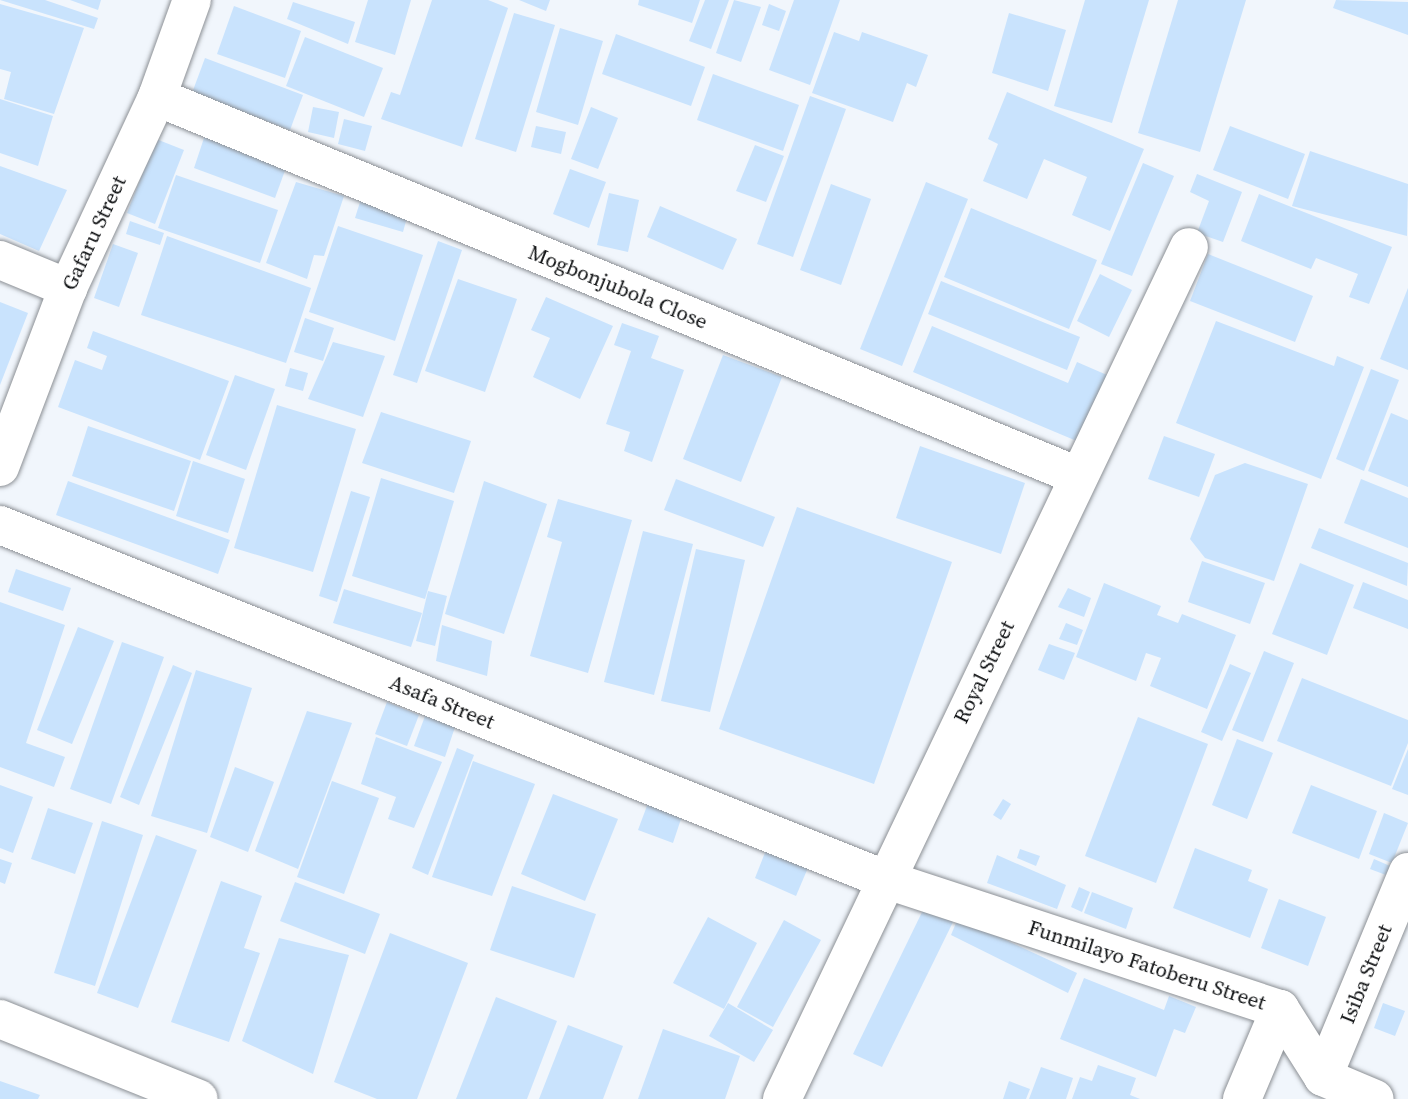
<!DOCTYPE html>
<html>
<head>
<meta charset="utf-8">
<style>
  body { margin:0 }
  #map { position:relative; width:1408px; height:1099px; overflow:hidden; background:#f1f6fc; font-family:"Source Serif 4",serif }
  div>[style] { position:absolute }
  .building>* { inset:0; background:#c9e3fd }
  .roads { filter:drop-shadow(0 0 2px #8c9095) drop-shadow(0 0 2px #8c9095) }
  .minor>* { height:38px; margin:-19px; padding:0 19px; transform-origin:19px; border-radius:19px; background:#fff }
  span { translate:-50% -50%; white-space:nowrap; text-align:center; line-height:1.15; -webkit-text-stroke:7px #fff; paint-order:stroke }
  .street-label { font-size:21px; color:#0e1012 }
</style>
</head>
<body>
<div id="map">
  <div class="building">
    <div style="clip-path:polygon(0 0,45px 0,98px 18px,94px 29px)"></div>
    <div style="clip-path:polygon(70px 0,101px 0,98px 10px)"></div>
    <div style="clip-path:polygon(368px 0,411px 0,395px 55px,355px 42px)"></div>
    <div style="clip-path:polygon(432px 0,488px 0,508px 8px,462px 147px,381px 119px,391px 92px,400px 95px)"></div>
    <div style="clip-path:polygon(519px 0,550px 0,546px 11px)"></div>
    <div style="clip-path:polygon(639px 0,700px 0,692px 23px,638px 5px)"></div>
    <div style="clip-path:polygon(705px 0,729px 0,711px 49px,689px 41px)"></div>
    <div style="clip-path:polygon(734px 0,761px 7px,741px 62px,716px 53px)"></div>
    <div style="clip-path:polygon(794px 0,840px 0,810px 85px,769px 70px)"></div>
    <div style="clip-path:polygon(1085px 0,1149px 0,1112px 123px,1054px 106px)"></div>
    <div style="clip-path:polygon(1178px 0,1246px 0,1200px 152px,1138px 133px)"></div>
    <div style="clip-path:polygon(1336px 0,1408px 2px,1408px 35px,1333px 8px)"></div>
    <div style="clip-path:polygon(293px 2px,355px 22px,348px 44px,287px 19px)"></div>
    <div style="clip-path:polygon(0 4px,84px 28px,54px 114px,4px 99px,11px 72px,0 69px)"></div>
    <div style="clip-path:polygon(769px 4px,786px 11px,779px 31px,762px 25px)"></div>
    <div style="clip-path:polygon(234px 6px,301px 31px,285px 78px,217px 54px)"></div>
    <div style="clip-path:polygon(514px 13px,555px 25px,516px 152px,475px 139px)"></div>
    <div style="clip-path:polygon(1009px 13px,1066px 30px,1048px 91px,992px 73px)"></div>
    <div style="clip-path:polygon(560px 28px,603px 41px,578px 125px,536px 112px)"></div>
    <div style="clip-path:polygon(834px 32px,859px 41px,862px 32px,928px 55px,916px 87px,907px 83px,893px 122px,812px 93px)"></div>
    <div style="clip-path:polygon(616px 34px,705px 67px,691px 106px,602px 74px)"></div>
    <div style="clip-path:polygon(305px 37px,383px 68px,364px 117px,286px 86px)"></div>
    <div style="clip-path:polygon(205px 58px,303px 95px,290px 130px,192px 93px)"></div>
    <div style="clip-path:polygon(713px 74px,799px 105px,783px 151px,697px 120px)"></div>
    <div style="clip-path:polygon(1007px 92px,1144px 149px,1110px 231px,1072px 215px,1087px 177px,1044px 159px,1027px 199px,983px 181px,998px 144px,988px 139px)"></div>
    <div style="clip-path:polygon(810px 96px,846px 109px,793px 257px,757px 244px)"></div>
    <div style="clip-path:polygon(0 99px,53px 116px,38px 166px,0 153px)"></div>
    <div style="clip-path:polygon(313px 107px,339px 112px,334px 138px,308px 132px)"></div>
    <div style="clip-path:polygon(591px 107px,618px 118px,598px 169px,571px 159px)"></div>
    <div style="clip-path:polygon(344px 119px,372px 126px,365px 151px,338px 144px)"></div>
    <div style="clip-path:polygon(536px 126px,566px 132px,561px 154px,531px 147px)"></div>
    <div style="clip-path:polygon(1230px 126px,1305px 154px,1288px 199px,1213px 170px)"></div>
    <div style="clip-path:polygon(205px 135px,287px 165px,275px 198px,194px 168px)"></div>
    <div style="clip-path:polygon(156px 139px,184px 150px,155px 224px,127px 213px)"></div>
    <div style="clip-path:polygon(755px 145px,784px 156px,766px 202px,736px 191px)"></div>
    <div style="clip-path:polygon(1310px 151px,1408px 184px,1407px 236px,1292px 206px)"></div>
    <div style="clip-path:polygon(1143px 163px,1174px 176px,1132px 276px,1101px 264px)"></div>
    <div style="clip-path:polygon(0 166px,67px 190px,39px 251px,0 234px)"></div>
    <div style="clip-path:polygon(570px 169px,606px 182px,589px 228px,553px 214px)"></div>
    <div style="clip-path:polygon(1197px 174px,1242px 192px,1223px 242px,1197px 233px,1209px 201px,1190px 192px)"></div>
    <div style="clip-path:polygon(176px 175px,278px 210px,260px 263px,158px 228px)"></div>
    <div style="clip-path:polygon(296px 182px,344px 196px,324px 256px,314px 255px,307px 279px,266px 263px)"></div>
    <div style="clip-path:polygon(926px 182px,968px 199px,902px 366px,860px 349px)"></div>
    <div style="clip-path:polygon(831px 184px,871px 199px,841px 285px,800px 270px)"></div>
    <div style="clip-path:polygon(609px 193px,639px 200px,628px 252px,597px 245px)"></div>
    <div style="clip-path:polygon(1259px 194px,1392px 247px,1369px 304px,1349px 297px,1358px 274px,1316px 258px,1311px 269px,1241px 241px)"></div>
    <div style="clip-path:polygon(361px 199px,408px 214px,403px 232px,355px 218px)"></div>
    <div style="clip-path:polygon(660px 206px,737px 239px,723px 270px,647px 237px)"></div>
    <div style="clip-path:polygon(971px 208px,1097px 260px,1069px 329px,944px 277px)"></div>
    <div style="clip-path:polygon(130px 221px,164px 233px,160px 245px,126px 234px)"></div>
    <div style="clip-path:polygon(338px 226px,423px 255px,395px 341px,309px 312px)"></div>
    <div style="clip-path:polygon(167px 236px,311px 288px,286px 363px,141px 315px)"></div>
    <div style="clip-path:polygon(438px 241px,462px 250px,417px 383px,393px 375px)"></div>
    <div style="clip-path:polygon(113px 244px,138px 253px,119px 307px,94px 298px)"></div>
    <div style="clip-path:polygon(1208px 254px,1313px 296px,1295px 342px,1190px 301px)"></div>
    <div style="clip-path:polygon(1100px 274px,1132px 290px,1109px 337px,1077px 321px)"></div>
    <div style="clip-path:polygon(458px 279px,517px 299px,485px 392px,425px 371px)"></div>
    <div style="clip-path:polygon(941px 281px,1080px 337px,1067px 370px,928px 314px)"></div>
    <div style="clip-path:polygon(1408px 288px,1408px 370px,1380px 359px)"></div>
    <div style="clip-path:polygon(546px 297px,613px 326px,580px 399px,533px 377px,550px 338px,531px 330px)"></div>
    <div style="clip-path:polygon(0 302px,28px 313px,0 385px)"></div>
    <div style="clip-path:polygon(305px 318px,334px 328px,323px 361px,294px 352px)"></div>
    <div style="clip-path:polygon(1216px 321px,1334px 366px,1337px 356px,1364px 367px,1321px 479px,1176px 423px)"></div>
    <div style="clip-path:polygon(622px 323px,659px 336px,651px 358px,684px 370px,652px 462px,624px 451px,630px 432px,606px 424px,631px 351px,614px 345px)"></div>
    <div style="clip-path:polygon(932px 326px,1068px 383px,1077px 362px,1107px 375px,1079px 442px,913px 372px)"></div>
    <div style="clip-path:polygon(93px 331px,229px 381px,200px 460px,58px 407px,75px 360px,102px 370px,107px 356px,87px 348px)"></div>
    <div style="clip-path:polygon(333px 342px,385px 356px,363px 417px,308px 399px)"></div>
    <div style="clip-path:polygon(723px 355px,782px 377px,741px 482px,683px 459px)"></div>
    <div style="clip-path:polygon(290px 368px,308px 373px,303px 391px,285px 386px)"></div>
    <div style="clip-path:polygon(1371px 369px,1399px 380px,1364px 471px,1336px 459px)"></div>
    <div style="clip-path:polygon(235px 375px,275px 389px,246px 470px,206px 455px)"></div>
    <div style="clip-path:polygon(277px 405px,356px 429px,313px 572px,234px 548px)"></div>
    <div style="clip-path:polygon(381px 412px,471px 441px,454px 493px,362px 463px)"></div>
    <div style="clip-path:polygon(1391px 413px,1408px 420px,1408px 487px,1368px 471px)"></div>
    <div style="clip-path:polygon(88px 426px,191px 461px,174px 511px,72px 476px)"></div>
    <div style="clip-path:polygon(1164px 436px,1215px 454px,1199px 497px,1148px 479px)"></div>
    <div style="clip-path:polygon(920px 446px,1025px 483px,1001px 554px,896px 518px)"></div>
    <div style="clip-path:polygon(193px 461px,245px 479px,228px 533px,176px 516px)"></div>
    <div style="clip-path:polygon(1245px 463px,1308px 484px,1274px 581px,1205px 558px,1190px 539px,1215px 475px)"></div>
    <div style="clip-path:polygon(381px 478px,454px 501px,425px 599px,352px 576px)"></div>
    <div style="clip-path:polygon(676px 479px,775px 517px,763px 547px,664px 510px)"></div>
    <div style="clip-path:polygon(1361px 479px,1408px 498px,1408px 548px,1344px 523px)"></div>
    <div style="clip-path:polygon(68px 481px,230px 540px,218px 574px,56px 515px)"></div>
    <div style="clip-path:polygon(484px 481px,547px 504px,504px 634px,445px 614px)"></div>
    <div style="clip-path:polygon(351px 491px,370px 497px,337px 602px,319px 596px)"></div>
    <div style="clip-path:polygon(558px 499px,632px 520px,588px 673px,530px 656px,562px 542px,547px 537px)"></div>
    <div style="clip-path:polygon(797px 507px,952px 562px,874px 784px,719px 729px)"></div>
    <div style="clip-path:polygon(1319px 528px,1408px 563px,1407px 586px,1311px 548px)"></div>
    <div style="clip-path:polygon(643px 531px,693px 544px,654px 695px,604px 682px)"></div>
    <div style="clip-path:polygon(696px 549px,745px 560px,710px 712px,661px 701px)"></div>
    <div style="clip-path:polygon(1202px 561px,1265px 583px,1250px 624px,1188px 602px)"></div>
    <div style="clip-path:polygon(1300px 563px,1354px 585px,1327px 655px,1272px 634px)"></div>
    <div style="clip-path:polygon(16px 569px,71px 588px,63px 611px,8px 592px)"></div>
    <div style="clip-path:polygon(1363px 582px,1408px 600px,1408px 629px,1353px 608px)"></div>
    <div style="clip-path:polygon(1104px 583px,1161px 606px,1157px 615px,1178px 623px,1182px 614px,1236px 635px,1207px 709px,1150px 686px,1161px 658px,1146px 653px,1136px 681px,1076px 657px)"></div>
    <div style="clip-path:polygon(1068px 588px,1091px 598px,1084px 617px,1058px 607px)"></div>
    <div style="clip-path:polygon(344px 589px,422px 613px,411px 647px,333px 623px)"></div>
    <div style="clip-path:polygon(428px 591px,447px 596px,435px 646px,416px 641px)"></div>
    <div style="clip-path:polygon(0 602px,65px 625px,26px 743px,65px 757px,54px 787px,0 767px)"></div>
    <div style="clip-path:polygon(1066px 623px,1083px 630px,1077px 645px,1059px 639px)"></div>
    <div style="clip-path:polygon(442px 625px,492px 641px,487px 676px,436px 661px)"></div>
    <div style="clip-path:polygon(78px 627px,114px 641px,72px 744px,37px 730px)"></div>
    <div style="clip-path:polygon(122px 642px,164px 657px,111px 804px,70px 789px)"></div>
    <div style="clip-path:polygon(1049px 644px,1075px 653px,1064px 680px,1038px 670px)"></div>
    <div style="clip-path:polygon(1264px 651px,1294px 663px,1263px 742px,1232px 730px)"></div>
    <div style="clip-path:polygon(1230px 664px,1251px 673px,1222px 741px,1201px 732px)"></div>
    <div style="clip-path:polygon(173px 665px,192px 673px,139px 805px,120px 797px)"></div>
    <div style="clip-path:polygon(196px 670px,252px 688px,207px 833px,151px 816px)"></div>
    <div style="clip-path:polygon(1302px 678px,1408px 720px,1408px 743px,1391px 786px,1277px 741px)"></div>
    <div style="clip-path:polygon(387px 702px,419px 715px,407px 746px,375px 734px)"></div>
    <div style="clip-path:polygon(307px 711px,352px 723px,298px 869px,255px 851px)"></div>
    <div style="clip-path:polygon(425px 716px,455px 727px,445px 757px,414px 746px)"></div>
    <div style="clip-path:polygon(1138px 717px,1208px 744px,1156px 883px,1085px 856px)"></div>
    <div style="clip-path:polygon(376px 737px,442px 762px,414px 828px,388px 819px,396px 797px,361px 784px)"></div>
    <div style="clip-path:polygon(1237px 739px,1273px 753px,1247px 819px,1212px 805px)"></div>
    <div style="clip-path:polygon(457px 748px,474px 755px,428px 875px,412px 868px)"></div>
    <div style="clip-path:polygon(1408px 749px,1408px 795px,1392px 789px)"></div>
    <div style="clip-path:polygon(473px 761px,535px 784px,492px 896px,432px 877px)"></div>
    <div style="clip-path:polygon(235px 767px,274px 782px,248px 852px,210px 837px)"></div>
    <div style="clip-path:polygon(332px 781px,379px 798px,344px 894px,297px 877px)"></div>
    <div style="clip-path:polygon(0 785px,33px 797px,13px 853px,0 848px)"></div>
    <div style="clip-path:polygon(1311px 785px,1377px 811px,1359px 859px,1292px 833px)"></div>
    <div style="clip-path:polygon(553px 794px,618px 819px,585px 901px,521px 874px)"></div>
    <div style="clip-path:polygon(1003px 799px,1011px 804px,1001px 820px,993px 815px)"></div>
    <div style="clip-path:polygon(648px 803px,682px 816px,673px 843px,638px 830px)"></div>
    <div style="clip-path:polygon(48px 808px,93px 823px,75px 874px,31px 859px)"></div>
    <div style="clip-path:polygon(1384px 813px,1408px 823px,1392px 863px,1369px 854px)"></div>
    <div style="clip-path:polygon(102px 821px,143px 835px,95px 986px,54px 973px)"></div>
    <div style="clip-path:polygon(156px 835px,197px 850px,138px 1008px,97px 993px)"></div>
    <div style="clip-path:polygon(768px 845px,810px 863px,796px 896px,755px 878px)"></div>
    <div style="clip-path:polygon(1195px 848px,1252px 870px,1248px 881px,1268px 889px,1250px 938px,1173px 908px)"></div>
    <div style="clip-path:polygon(1020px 849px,1040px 856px,1036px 866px,1017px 858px)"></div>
    <div style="clip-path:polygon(997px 855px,1066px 885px,1057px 909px,987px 883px)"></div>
    <div style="clip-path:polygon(0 859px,12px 863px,5px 884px,0 882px)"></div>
    <div style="clip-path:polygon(1374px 859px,1390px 866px,1386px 875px,1370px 869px)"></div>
    <div style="clip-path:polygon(221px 881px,262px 896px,244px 948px,260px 953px,229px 1042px,171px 1022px)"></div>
    <div style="clip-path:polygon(295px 882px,380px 914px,365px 954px,280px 921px)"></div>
    <div style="clip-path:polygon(512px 886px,596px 914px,574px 978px,490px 950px)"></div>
    <div style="clip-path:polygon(1079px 887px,1090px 892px,1082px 912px,1071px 907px)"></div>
    <div style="clip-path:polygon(1092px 892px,1133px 908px,1126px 929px,1084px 913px)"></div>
    <div style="clip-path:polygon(1279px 899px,1326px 917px,1308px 966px,1261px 948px)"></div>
    <div style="clip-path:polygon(925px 906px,954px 920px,882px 1067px,853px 1054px)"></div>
    <div style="clip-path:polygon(708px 917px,757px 943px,724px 1009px,673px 983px)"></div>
    <div style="clip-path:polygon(958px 918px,1077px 973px,1068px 993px,951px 935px)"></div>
    <div style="clip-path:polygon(784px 920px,821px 940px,773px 1027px,737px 1007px)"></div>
    <div style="clip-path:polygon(390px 933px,468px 963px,417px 1099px,377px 1099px,334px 1082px)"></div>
    <div style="clip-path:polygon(279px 938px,349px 955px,313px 1074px,242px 1041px)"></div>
    <div style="clip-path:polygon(1084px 978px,1164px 1010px,1169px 996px,1196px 1007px,1185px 1033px,1174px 1029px,1156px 1077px,1060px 1039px)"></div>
    <div style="clip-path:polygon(496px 997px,557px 1021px,527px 1099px,456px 1099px)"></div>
    <div style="clip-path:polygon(728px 1003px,773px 1030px,754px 1062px,709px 1036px)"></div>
    <div style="clip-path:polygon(1383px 1003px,1405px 1011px,1395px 1036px,1374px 1028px)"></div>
    <div style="clip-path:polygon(568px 1025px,623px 1046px,603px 1099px,539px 1099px)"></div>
    <div style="clip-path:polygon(663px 1029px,740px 1056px,725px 1099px,638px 1099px)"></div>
    <div style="clip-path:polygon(1098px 1065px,1136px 1078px,1130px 1095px,1140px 1099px,1072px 1099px,1080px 1077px,1092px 1081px)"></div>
    <div style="clip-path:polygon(1041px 1067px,1073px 1078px,1066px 1099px,1029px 1099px)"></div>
    <div style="clip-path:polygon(0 1081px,40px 1095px,38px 1099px,0 1099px)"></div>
    <div style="clip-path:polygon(1009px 1081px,1030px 1089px,1026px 1099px,1003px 1099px)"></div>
  </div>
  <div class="roads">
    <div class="minor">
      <div style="left:157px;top:97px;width:996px;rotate:22.37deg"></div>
      <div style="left:0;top:260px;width:74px;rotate:22.4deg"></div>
      <div style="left:0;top:467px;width:191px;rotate:-69.2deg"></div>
      <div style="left:68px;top:288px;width:211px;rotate:-65deg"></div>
      <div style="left:157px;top:97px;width:103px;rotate:-70.2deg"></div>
      <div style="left:0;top:525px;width:952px;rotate:21.82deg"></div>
      <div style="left:884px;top:879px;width:417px;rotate:18.2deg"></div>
      <div style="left:1280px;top:1009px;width:80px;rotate:57.7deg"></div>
      <div style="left:1323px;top:1077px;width:56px;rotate:22.9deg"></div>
      <div style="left:0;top:1019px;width:214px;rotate:21.9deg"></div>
      <div style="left:1323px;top:1077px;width:222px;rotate:-67.5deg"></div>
      <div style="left:782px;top:1099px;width:944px;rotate:-64.47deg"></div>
      <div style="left:1242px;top:1099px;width:98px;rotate:-67.1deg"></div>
    </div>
  </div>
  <div class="street-label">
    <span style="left:94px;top:233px;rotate:-65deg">Gafaru Street</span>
    <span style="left:618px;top:287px;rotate:22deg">Mogbonjubola Close</span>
    <span style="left:984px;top:672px;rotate:-64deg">Royal Street</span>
    <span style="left:442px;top:702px;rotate:22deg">Asafa Street</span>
    <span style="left:1147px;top:965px;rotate:18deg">Funmilayo Fatoberu Street</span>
    <span style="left:1366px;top:974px;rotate:-68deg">Isiba Street</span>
  </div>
</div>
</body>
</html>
